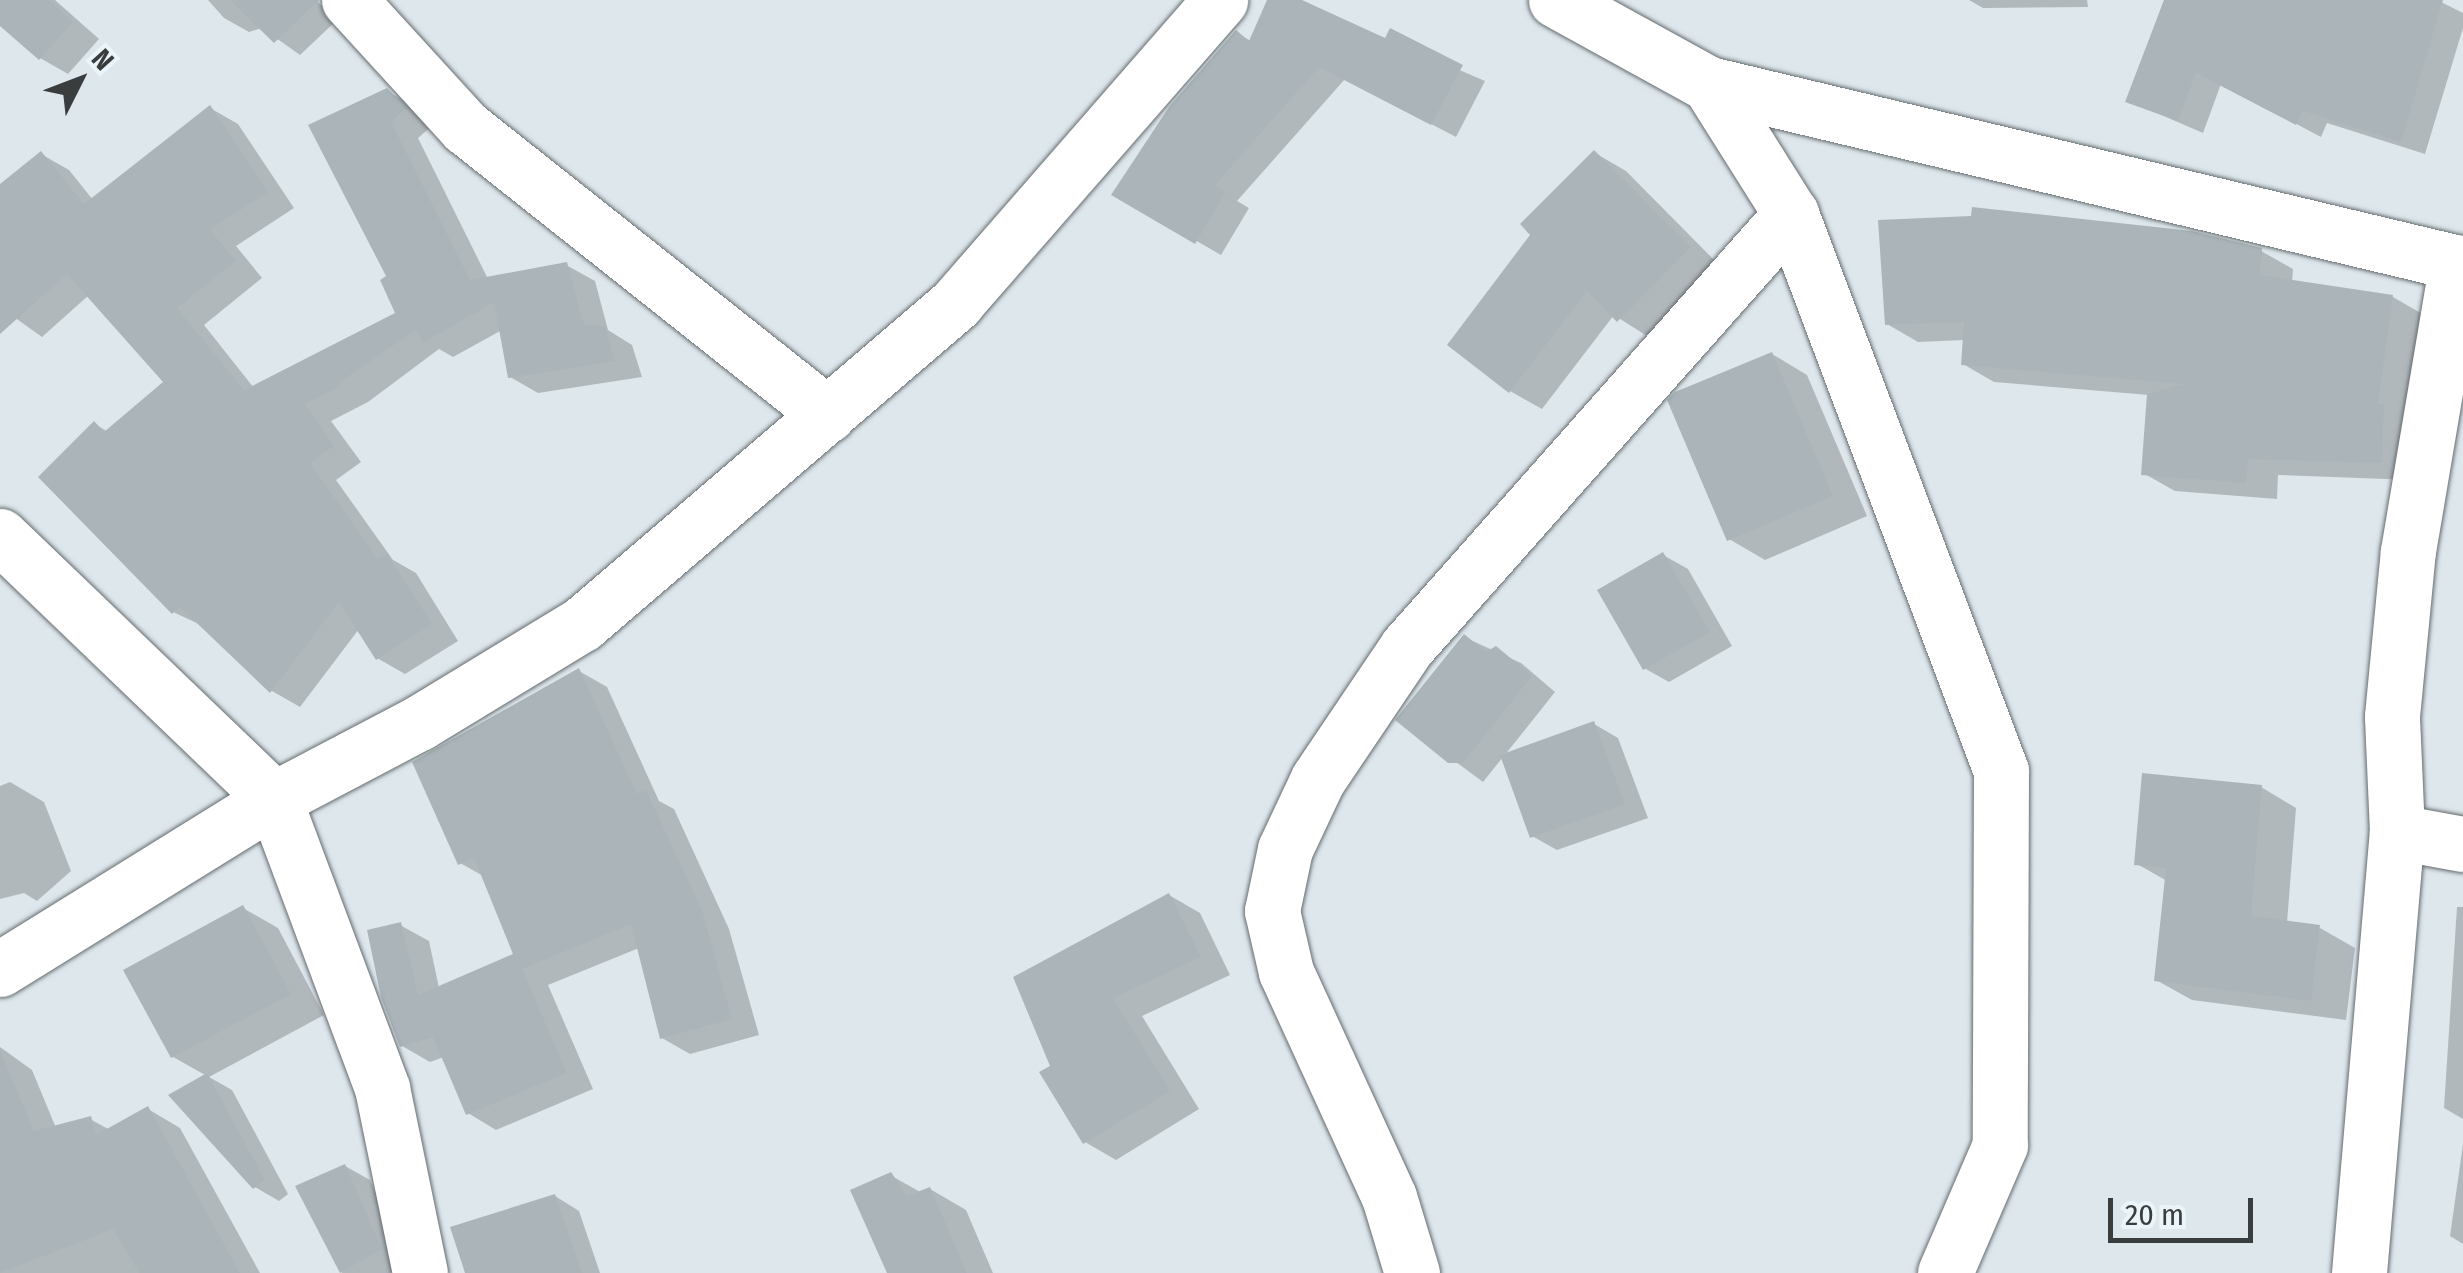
<!DOCTYPE html>
<html>
<head>
<meta charset="utf-8">
<style>
  body { margin:0 }
  #map { position:relative; width:2463px; height:1273px; overflow:hidden; background:#dee7ec; font-family:"Fira Sans Condensed",sans-serif }
  div>[style] { position:absolute }
  .shadow>* { inset:0; background:#0003 }
  .building>* { inset:0; background:#abb5b9 }
  .roads { filter:drop-shadow(0 0 2px #646c70) drop-shadow(0 0 2px #646c70) }
  .minor>* { height:55px; margin:-27.5px; padding:0 27.5px; transform-origin:27.5px; border-radius:27.5px; background:#fff }
  span { translate:-50% -50%; white-space:nowrap; text-align:center; line-height:1.15; -webkit-text-stroke:9px #ebf5f9; paint-order:stroke }
  .north { position:absolute; left:30px; top:30px; width:100px; height:100px; -webkit-text-stroke:8px #ebf5f9; paint-order:stroke; rotate:48deg; font-size:28px; font-weight:700; line-height:40px; text-align:center; color:#393d3e }
  .north::after { content:''; display:block; margin:auto; width:35px; height:45px; background:#393d3e; clip-path:polygon(50% 0,100% 100%,50% 72%,0 100%) }
  .scale { position:absolute; left:2108px; top:1198px; width:145px; height:45px; box-sizing:border-box; border:5px solid #393d3e; border-top:0; padding-left:12px; font-size:30px; line-height:35px; white-space:nowrap; color:#393d3e; -webkit-text-stroke:8px #ebf5f9; paint-order:stroke }
</style>
</head>
<body>
<div id="map">
  <div class="shadow">
    <div style="clip-path:polygon(0 0,55px 0,99px 39px,68px 74px,40px 58px,0 22px)"></div>
    <div style="clip-path:polygon(208px 0,316px 0,336px 21px,300px 55px,262px 28px,249px 32px,224px 18px)"></div>
    <div style="clip-path:polygon(1270px 0,1296px 0,1485px 81px,1456px 137px,1345px 79px,1237px 201px,1249px 208px,1221px 255px,1115px 194px,1236px 33px,1251px 41px)"></div>
    <div style="clip-path:polygon(1969px 0,2087px 0,2088px 7px,1983px 8px)"></div>
    <div style="clip-path:polygon(2164px 0,2437px 0,2463px 13px,2463px 28px,2425px 154px,2327px 123px,2321px 137px,2221px 84px,2203px 133px,2129px 101px)"></div>
    <div style="clip-path:polygon(387px 91px,415px 107px,432px 126px,418px 138px,488px 279px,566px 265px,595px 281px,608px 330px,632px 345px,642px 377px,538px 393px,510px 377px,502px 330px,453px 357px,439px 349px,368px 402px,331px 421px,361px 462px,336px 480px,393px 560px,416px 573px,458px 641px,405px 674px,377px 658px,359px 629px,300px 707px,272px 691px,203px 626px,173px 612px,95px 424px,108px 432px,167px 383px,89px 295px,42px 337px,0 307px,0 187px,41px 154px,69px 170px,93px 200px,210px 108px,238px 124px,294px 208px,236px 246px,262px 278px,204px 325px,254px 388px,399px 314px,390px 277px)"></div>
    <div style="clip-path:polygon(1595px 153px,1626px 171px,1721px 267px,1650px 338px,1614px 315px,1542px 409px,1510px 391px)"></div>
    <div style="clip-path:polygon(2261px 251px,2293px 269px,2292px 282px,2393px 297px,2424px 315px,2412px 480px,2278px 475px,2277px 499px,2175px 491px,2143px 473px,2149px 395px,1994px 382px,1963px 364px,1965px 340px,1918px 342px,1887px 324px)"></div>
    <div style="clip-path:polygon(1772px 354px,1807px 375px,1867px 516px,1765px 560px,1729px 539px)"></div>
    <div style="clip-path:polygon(1663px 555px,1688px 569px,1732px 646px,1669px 682px,1644px 668px)"></div>
    <div style="clip-path:polygon(1464px 637px,1521px 663px,1555px 692px,1504px 756px,1594px 724px,1618px 738px,1648px 818px,1557px 850px,1532px 836px,1503px 757px,1483px 782px,1399px 720px)"></div>
    <div style="clip-path:polygon(579px 671px,607px 687px,659px 801px,674px 809px,729px 929px,759px 1035px,690px 1054px,662px 1038px,639px 948px,548px 985px,593px 1089px,496px 1130px,468px 1113px,444px 1057px,430px 1062px,402px 1046px,400px 925px,429px 941px,439px 988px,516px 955px,485px 877px,460px 863px)"></div>
    <div style="clip-path:polygon(10px 782px,44px 802px,71px 871px,37px 901px,24px 893px,0 899px,0 786px)"></div>
    <div style="clip-path:polygon(2261px 787px,2296px 808px,2287px 923px,2320px 928px,2355px 948px,2346px 1020px,2192px 1000px,2156px 980px,2167px 881px,2137px 864px)"></div>
    <div style="clip-path:polygon(1169px 895px,1200px 913px,1230px 975px,1142px 1016px,1199px 1109px,1116px 1160px,1085px 1142px,1053px 1067px)"></div>
    <div style="clip-path:polygon(2457px 907px,2463px 907px,2463px 1119px,2444px 1108px)"></div>
    <div style="clip-path:polygon(243px 908px,278px 928px,324px 1015px,209px 1077px,232px 1090px,288px 1194px,279px 1201px,255px 1187px,207px 1076px,173px 1057px)"></div>
    <div style="clip-path:polygon(0 1047px,32px 1070px,56px 1128px,90px 1119px,110px 1130px,148px 1109px,180px 1128px,260px 1273px,0 1273px)"></div>
    <div style="clip-path:polygon(2463px 1144px,2463px 1244px,2450px 1236px)"></div>
    <div style="clip-path:polygon(345px 1166px,370px 1180px,405px 1263px,390px 1273px,342px 1273px,298px 1188px)"></div>
    <div style="clip-path:polygon(890px 1175px,922px 1193px,930px 1189px,966px 1210px,993px 1273px,889px 1273px)"></div>
    <div style="clip-path:polygon(555px 1196px,579px 1211px,600px 1273px,468px 1273px)"></div>
  </div>
  <div class="building">
    <div style="clip-path:polygon(0 0,49px 0,73px 22px,39px 60px,0 26px)"></div>
    <div style="clip-path:polygon(230px 0,319px 0,274px 43px)"></div>
    <div style="clip-path:polygon(1267px 0,1302px 0,1385px 38px,1390px 28px,1463px 65px,1431px 125px,1319px 67px,1215px 185px,1226px 192px,1195px 244px,1111px 195px,1169px 107px,1236px 30px,1249px 41px)"></div>
    <div style="clip-path:polygon(2164px 0,2443px 0,2401px 142px,2303px 111px,2296px 125px,2196px 73px,2178px 121px,2125px 102px)"></div>
    <div style="clip-path:polygon(387px 88px,406px 108px,391px 122px,470px 280px,567px 262px,584px 325px,605px 326px,615px 361px,508px 378px,494px 302px,423px 343px,416px 330px,340px 382px,341px 386px,305px 404px,334px 446px,310px 463px,378px 559px,387px 554px,432px 624px,376px 660px,339px 602px,270px 693px,179px 606px,172px 614px,38px 477px,94px 421px,104px 432px,163px 382px,67px 274px,0 334px,0 184px,41px 151px,84px 204px,210px 105px,268px 192px,210px 230px,236px 261px,177px 308px,244px 390px,395px 313px,380px 280px,386px 276px,308px 125px)"></div>
    <div style="clip-path:polygon(1594px 150px,1691px 247px,1617px 322px,1587px 291px,1509px 393px,1447px 345px,1530px 235px,1520px 224px)"></div>
    <div style="clip-path:polygon(1972px 207px,2192px 231px,2262px 248px,2260px 275px,2393px 295px,2378px 404px,2384px 404px,2382px 463px,2248px 459px,2246px 483px,2141px 475px,2147px 394px,2184px 384px,1961px 365px,1964px 322px,1885px 325px,1878px 220px,1971px 216px)"></div>
    <div style="clip-path:polygon(1772px 352px,1833px 496px,1727px 541px,1667px 400px,1675px 392px)"></div>
    <div style="clip-path:polygon(1663px 552px,1710px 632px,1643px 670px,1597px 590px)"></div>
    <div style="clip-path:polygon(1464px 634px,1486px 652px,1496px 646px,1532px 676px,1463px 763px,1448px 763px,1395px 720px)"></div>
    <div style="clip-path:polygon(579px 668px,637px 794px,646px 790px,702px 910px,732px 1019px,660px 1039px,631px 924px,522px 969px,567px 1073px,466px 1115px,433px 1037px,400px 1047px,381px 997px,367px 930px,401px 922px,418px 995px,513px 954px,474px 858px,458px 865px,412px 762px)"></div>
    <div style="clip-path:polygon(1594px 721px,1625px 804px,1530px 838px,1500px 755px)"></div>
    <div style="clip-path:polygon(2142px 773px,2262px 785px,2251px 916px,2320px 925px,2311px 1001px,2154px 981px,2166px 868px,2134px 865px)"></div>
    <div style="clip-path:polygon(1169px 893px,1201px 957px,1113px 998px,1170px 1091px,1083px 1144px,1039px 1072px,1050px 1066px,1013px 977px)"></div>
    <div style="clip-path:polygon(243px 905px,291px 994px,171px 1058px,123px 970px)"></div>
    <div style="clip-path:polygon(0 1050px,34px 1131px,91px 1116px,96px 1135px,148px 1106px,240px 1273px,139px 1273px,113px 1229px,0 1273px)"></div>
    <div style="clip-path:polygon(207px 1073px,265px 1180px,253px 1189px,168px 1095px)"></div>
    <div style="clip-path:polygon(345px 1164px,382px 1249px,340px 1273px,295px 1186px)"></div>
    <div style="clip-path:polygon(891px 1172px,907px 1196px,930px 1187px,967px 1273px,887px 1273px,850px 1190px)"></div>
    <div style="clip-path:polygon(555px 1194px,582px 1273px,465px 1273px,450px 1227px)"></div>
  </div>
  <div class="roads">
    <div class="minor">
      <div style="left:349px;top:0;width:172px;rotate:47.6deg"></div>
      <div style="left:465px;top:127px;width:463px;rotate:38.4deg"></div>
      <div style="left:1556px;top:0;width:175px;rotate:28.8deg"></div>
      <div style="left:1709px;top:84px;width:154px;rotate:57.8deg"></div>
      <div style="left:1791px;top:214px;width:595px;rotate:69.34deg"></div>
      <div style="left:2001px;top:771px;width:374px;rotate:90.2deg"></div>
      <div style="left:2000px;top:1145px;width:139px;rotate:113.3deg"></div>
      <div style="left:1709px;top:84px;width:775px;rotate:13.43deg"></div>
      <div style="left:0;top:536px;width:380px;rotate:43.8deg"></div>
      <div style="left:274px;top:799px;width:309px;rotate:69.5deg"></div>
      <div style="left:382px;top:1088px;width:189px;rotate:78.4deg"></div>
      <div style="left:2397px;top:832px;width:67px;rotate:10.3deg"></div>
      <div style="left:0;top:969px;width:322px;rotate:-31.8deg"></div>
      <div style="left:274px;top:799px;width:164px;rotate:-27.7deg"></div>
      <div style="left:419px;top:723px;width:191px;rotate:-31.3deg"></div>
      <div style="left:582px;top:624px;width:493px;rotate:-40.6deg"></div>
      <div style="left:956px;top:303px;width:402px;rotate:-48.9deg"></div>
      <div style="left:1412px;top:1273px;width:79px;rotate:-106.8deg"></div>
      <div style="left:1389px;top:1197px;width:247px;rotate:-114.6deg"></div>
      <div style="left:1286px;top:972px;width:63px;rotate:-102.9deg"></div>
      <div style="left:1272px;top:911px;width:63px;rotate:-78.2deg"></div>
      <div style="left:1285px;top:849px;width:77px;rotate:-64.8deg"></div>
      <div style="left:1318px;top:779px;width:159px;rotate:-56deg"></div>
      <div style="left:1407px;top:647px;width:579px;rotate:-48.43deg"></div>
      <div style="left:2359px;top:1273px;width:443px;rotate:-85.1deg"></div>
      <div style="left:2397px;top:832px;width:116px;rotate:-92.5deg"></div>
      <div style="left:2392px;top:716px;width:166px;rotate:-84.5deg"></div>
      <div style="left:2408px;top:551px;width:293px;rotate:-80.4deg"></div>
    </div>
  </div>
  <div class="north">N</div>
  <div class="scale">20 m</div>
</div>
</body>
</html>
